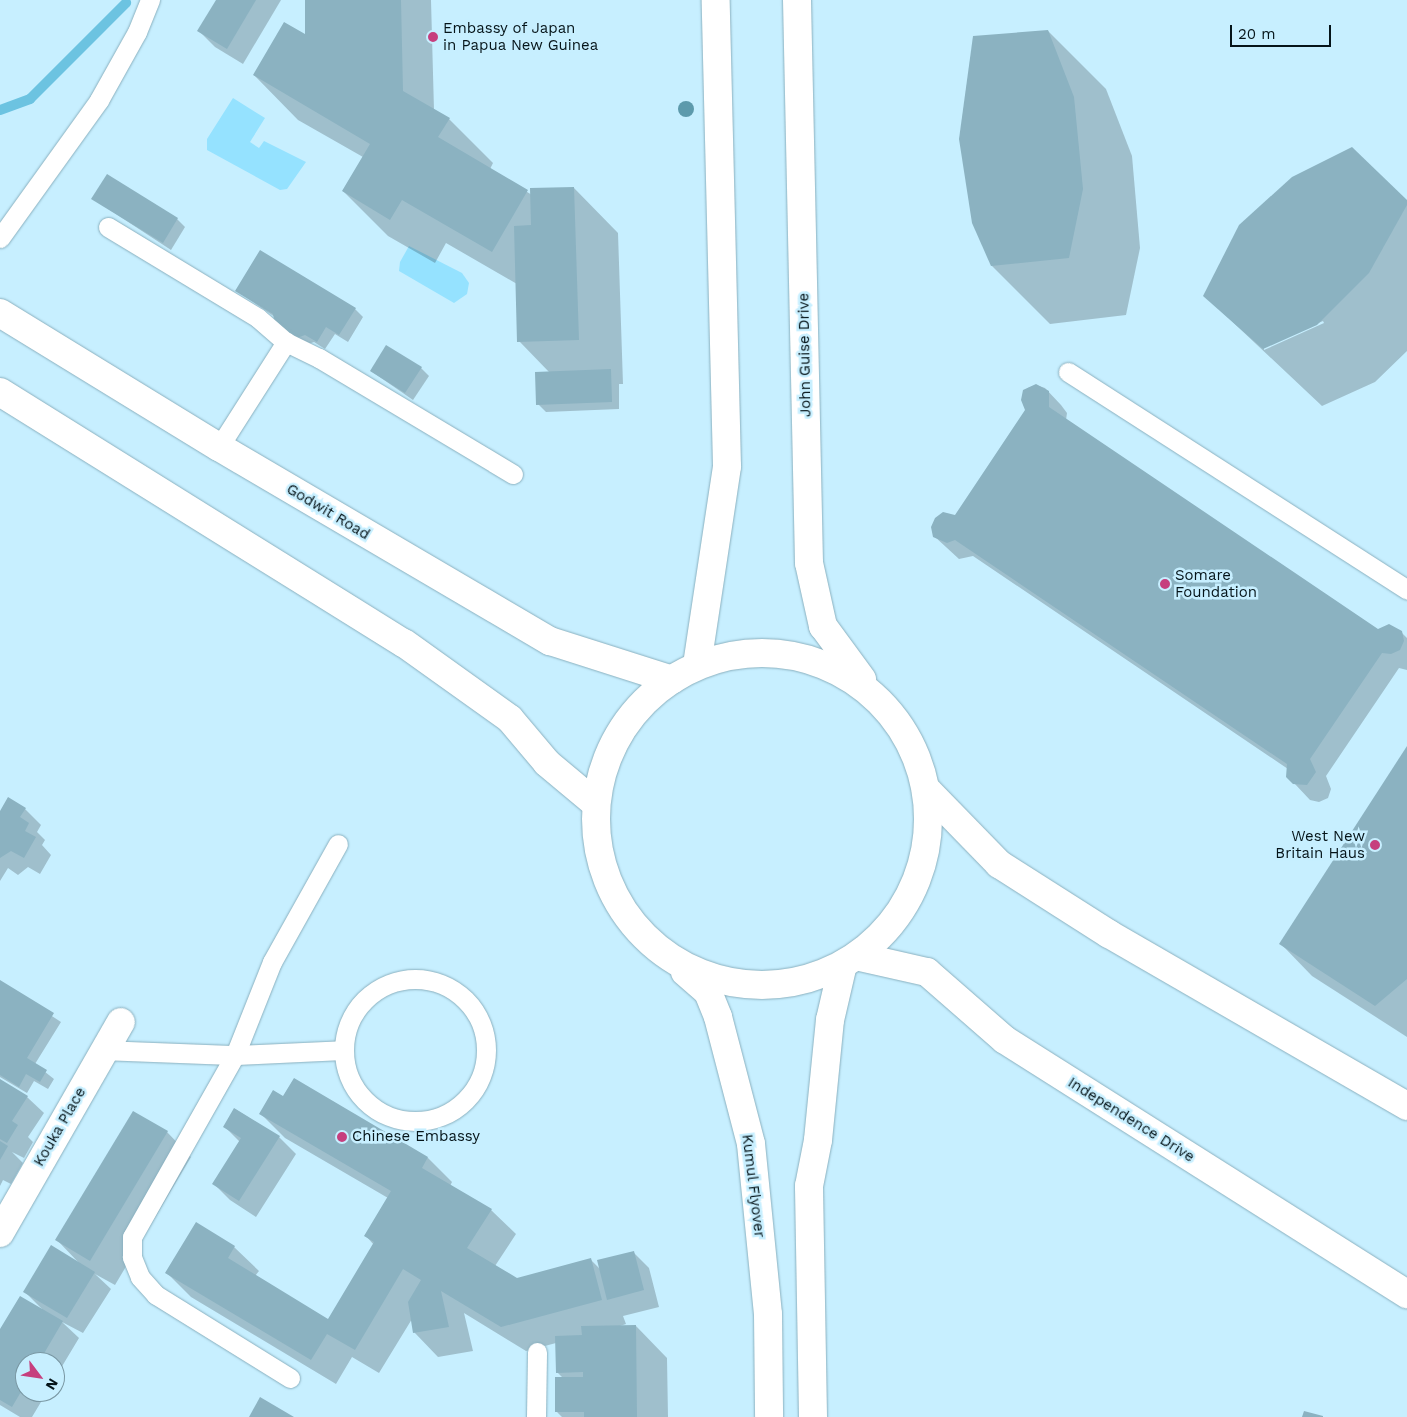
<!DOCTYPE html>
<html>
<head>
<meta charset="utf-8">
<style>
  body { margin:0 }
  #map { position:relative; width:1407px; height:1417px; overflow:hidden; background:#c7efff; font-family:"Work Sans",sans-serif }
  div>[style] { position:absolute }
  .green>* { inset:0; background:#95e2ff }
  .shadow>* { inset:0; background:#0003 }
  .stream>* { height:10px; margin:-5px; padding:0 5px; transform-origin:5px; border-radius:5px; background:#6cc3e1 }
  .building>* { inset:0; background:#8bb2c1 }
  .roads { filter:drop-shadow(0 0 1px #8ab0bf) drop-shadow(0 0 1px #8ab0bf) }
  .service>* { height:19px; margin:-9.5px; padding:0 9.5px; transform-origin:9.5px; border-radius:9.5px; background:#fff }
  .service>.ring { margin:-9.5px; padding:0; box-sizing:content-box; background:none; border:19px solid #fff; border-radius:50% }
  .minor>* { height:28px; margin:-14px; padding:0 14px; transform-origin:14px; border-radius:14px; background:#fff }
  .tertiary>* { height:28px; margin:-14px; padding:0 14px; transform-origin:14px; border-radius:14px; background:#fff }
  .secondary>* { height:28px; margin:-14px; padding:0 14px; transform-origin:14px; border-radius:14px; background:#fff }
  .trunk>* { height:28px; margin:-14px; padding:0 14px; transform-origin:14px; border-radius:14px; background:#fff }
  .trunk>.ring { margin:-14px; padding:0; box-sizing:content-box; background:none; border:28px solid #fff; border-radius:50% }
  .trees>* { width:16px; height:16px; margin:-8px; border-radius:50%; background:#5d9aac }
  .dots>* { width:14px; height:14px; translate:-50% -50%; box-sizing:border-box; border:2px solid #c7efff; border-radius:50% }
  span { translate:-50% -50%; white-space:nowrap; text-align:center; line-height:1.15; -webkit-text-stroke:5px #c7efff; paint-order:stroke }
  .poi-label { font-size:15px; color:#051419 }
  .left { translate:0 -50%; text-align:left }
  .right { translate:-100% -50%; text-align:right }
  .street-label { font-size:15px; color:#051419 }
  .north { position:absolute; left:15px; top:1352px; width:50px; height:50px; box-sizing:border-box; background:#c7efff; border:1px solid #7997a3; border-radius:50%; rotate:121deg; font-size:14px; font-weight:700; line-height:20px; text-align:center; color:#051419 }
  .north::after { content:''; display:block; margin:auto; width:18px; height:22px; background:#c63f7e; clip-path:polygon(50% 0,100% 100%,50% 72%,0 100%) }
  .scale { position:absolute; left:1230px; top:25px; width:101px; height:22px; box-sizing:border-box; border:2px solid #051419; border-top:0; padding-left:6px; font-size:15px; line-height:18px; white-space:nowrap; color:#051419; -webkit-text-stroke:4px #c7efff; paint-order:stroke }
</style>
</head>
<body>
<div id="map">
  <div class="green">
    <div style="clip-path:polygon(233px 98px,265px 118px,250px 142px,259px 148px,264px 141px,306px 162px,287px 189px,280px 190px,207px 150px,207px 139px)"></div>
    <div style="clip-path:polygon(409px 246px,462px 273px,469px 283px,467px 294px,454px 303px,399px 271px,400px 262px)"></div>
  </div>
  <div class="shadow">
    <div style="clip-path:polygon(218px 0,281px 0,243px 64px,215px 47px,199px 31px)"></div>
    <div style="clip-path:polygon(306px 0,431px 0,434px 110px,449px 119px,493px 163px,490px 169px,532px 195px,574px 188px,618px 233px,623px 384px,619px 384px,619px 409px,546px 412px,538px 404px,550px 373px,519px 341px,517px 284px,446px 243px,435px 263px,388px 236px,343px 191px,363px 157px,298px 120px,254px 75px,310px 39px)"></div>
    <div style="clip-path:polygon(1048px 31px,1106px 89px,1132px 156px,1140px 248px,1126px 315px,1050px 324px,992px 266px)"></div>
    <div style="clip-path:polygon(93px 199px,177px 219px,185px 227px,171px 250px)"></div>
    <div style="clip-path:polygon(evenodd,1407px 201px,1407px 351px,1375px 382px,1322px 406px,1205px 296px,1407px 201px,1323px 321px,1324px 323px,1264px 350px,1264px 347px,1323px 321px)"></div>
    <div style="clip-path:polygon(237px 291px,355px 309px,363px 317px,348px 342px,335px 334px,325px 349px,314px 342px,305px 345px,275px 317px)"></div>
    <div style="clip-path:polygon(421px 368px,429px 376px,413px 400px,371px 371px)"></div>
    <div style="clip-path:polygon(1036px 385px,1045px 388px,1061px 405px,1067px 413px,1066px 420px,1378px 630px,1401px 632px,1407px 638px,1407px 670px,1399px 668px,1326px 776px,1331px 789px,1328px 798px,1319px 802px,1310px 800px,1294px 783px,1288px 769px,973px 556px,959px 559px,934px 536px,955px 516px,1027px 411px,1022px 400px,1028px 388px)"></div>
    <div style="clip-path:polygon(1407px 748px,1407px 1037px,1312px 976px,1281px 944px)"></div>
    <div style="clip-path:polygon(25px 809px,41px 825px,37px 832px,45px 840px,42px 845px,51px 855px,40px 874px,28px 867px,18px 875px,8px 868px,0 881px,0 814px)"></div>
    <div style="clip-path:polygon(0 982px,61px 1022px,35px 1064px,54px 1079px,48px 1089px,34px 1081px,27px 1093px,0 1077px)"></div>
    <div style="clip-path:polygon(294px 1079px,428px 1158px,452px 1182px,450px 1186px,491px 1210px,516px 1234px,495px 1266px,516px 1280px,591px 1260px,601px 1270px,633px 1252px,649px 1268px,659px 1307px,623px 1316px,626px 1324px,620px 1326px,636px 1326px,667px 1358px,668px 1417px,562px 1417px,557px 1412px,563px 1378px,557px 1372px,556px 1343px,526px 1351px,464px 1313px,473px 1351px,438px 1357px,414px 1332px,412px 1319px,379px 1373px,352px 1357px,336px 1384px,191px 1297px,167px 1273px,234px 1247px,259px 1271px,255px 1276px,329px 1321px,374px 1245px,366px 1236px,388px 1198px,285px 1138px,261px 1114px,283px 1097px)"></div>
    <div style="clip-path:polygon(0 1081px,27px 1097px,44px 1113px,28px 1137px,33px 1142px,24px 1158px,12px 1152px,23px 1163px,11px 1184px,3px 1180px,0 1186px)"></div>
    <div style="clip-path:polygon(235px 1109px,279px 1137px,296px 1154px,256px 1217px,230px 1200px,214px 1184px,240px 1142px,225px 1127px)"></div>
    <div style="clip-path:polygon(167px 1132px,191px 1157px,115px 1285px,95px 1274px,111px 1289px,83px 1333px,62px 1322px,79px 1338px,55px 1378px,55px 1362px,25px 1362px,25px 1392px,47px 1392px,32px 1417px,20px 1417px,0 1405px,0 1332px,42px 1309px,25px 1292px,79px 1263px,57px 1240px)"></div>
  </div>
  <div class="stream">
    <div style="left:0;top:110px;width:32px;rotate:-20deg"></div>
    <div style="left:30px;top:99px;width:136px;rotate:-45deg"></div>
  </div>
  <div class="building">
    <div style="clip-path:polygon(216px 0,256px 0,227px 49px,197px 31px)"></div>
    <div style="clip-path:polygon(305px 0,401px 0,403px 91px,450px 118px,438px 137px,528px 190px,492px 252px,402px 200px,390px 220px,342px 191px,370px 144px,253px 75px,284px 22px,305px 34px)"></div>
    <div style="clip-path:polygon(1048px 30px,1074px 97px,1083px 189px,1069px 258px,991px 266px,972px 223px,959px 139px,973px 36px)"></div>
    <div style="clip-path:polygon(1352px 147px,1407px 200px,1407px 205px,1369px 273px,1317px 325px,1263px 349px,1203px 296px,1239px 225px,1292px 177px)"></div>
    <div style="clip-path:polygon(107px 174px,178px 218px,163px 243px,91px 199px)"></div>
    <div style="clip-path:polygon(574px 187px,579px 340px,517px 342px,514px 226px,531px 225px,530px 188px)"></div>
    <div style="clip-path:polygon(260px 250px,356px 308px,339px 335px,326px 327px,317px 342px,305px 335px,297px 338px,275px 325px,273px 314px,235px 291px)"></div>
    <div style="clip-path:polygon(386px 345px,422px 367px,405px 393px,370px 371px)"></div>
    <div style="clip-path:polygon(611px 369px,612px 402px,536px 405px,535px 372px)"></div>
    <div style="clip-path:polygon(1036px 384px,1049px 391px,1049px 407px,1378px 629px,1389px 624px,1402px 631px,1404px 641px,1400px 650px,1391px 654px,1382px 653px,1310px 759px,1316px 772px,1307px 785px,1293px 784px,1286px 777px,1287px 764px,955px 540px,947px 543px,933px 537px,931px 527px,935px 518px,943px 512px,955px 515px,1025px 410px,1021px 400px,1023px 390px)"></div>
    <div style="clip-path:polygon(1407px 746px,1407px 979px,1375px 1006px,1279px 944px)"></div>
    <div style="clip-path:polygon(8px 797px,26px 808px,20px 817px,29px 823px,25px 831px,36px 837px,24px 858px,11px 851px,0 858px,0 811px)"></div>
    <div style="clip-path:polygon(0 980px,54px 1013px,27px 1058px,47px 1070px,40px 1082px,26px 1074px,19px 1087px,0 1075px)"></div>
    <div style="clip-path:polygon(294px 1078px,428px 1157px,422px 1168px,492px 1209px,467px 1248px,517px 1278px,591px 1258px,602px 1300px,501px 1327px,441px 1291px,449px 1327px,413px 1333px,408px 1302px,421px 1280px,403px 1269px,355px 1350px,327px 1334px,311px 1360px,165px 1273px,196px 1222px,235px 1246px,228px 1258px,328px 1319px,374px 1242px,364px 1236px,391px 1191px,259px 1114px,273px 1090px,283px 1096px)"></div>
    <div style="clip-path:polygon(0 1079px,28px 1096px,12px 1121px,18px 1125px,7px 1143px,0 1139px)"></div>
    <div style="clip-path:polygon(234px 1108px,280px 1136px,239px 1201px,212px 1184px,241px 1138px,223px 1127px)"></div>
    <div style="clip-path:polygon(133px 1111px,168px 1131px,90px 1261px,55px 1240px)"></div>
    <div style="clip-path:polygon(0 1141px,8px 1146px,0 1160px)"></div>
    <div style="clip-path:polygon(51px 1245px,95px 1272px,67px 1318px,23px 1292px)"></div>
    <div style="clip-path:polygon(634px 1251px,644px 1290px,607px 1300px,597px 1260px)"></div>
    <div style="clip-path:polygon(20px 1296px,63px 1321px,39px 1362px,25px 1362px,25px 1385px,12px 1407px,0 1400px,0 1329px)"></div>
    <div style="clip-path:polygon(636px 1325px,637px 1417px,584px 1417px,584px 1412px,555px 1412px,555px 1377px,583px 1377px,583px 1372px,556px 1373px,555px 1336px,582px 1335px,581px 1326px)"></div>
    <div style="clip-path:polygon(260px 1397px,294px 1417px,249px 1417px)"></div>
    <div style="clip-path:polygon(1304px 1411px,1323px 1416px,1323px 1417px,1302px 1417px)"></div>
  </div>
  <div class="roads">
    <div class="service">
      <div style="left:108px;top:227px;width:175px;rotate:31.2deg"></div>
      <div style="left:258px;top:318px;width:37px;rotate:41deg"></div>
      <div style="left:0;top:238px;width:170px;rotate:-54.3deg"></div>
      <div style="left:99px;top:100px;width:78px;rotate:-60.8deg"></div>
      <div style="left:137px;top:32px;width:35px;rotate:-68deg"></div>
      <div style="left:1068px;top:372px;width:403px;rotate:32.7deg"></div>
      <div style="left:219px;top:447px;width:125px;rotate:-57.5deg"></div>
      <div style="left:286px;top:342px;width:37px;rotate:26deg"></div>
      <div style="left:319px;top:358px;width:226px;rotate:30.9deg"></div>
      <div class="ring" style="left:344px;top:979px;width:123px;height:123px"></div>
      <div style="left:104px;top:1050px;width:131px;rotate:2.2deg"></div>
      <div style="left:235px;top:1055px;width:100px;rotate:-68.3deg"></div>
      <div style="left:272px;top:962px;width:135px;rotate:-60.8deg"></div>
      <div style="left:290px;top:1378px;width:158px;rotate:-148.2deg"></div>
      <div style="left:156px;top:1295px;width:24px;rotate:-132deg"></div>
      <div style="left:140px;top:1277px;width:22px;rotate:-112deg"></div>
      <div style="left:132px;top:1257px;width:20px;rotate:-90deg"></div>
      <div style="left:132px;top:1237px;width:209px;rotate:-60.5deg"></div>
      <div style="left:235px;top:1055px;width:109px;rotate:-2.6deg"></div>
      <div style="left:536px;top:1417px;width:65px;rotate:-89.1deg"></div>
    </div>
    <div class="minor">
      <div style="left:0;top:1233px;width:243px;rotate:-60.2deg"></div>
    </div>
    <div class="tertiary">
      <div style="left:926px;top:789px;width:105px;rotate:45.8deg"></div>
      <div style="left:999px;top:864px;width:130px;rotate:32.5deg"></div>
      <div style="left:1109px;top:934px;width:344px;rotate:30deg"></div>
      <div style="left:856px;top:956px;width:73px;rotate:12.7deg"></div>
      <div style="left:927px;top:972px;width:103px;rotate:41.1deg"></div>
      <div style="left:1005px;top:1040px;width:476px;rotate:32.3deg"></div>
    </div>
    <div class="secondary">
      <div style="left:0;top:313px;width:257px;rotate:31.5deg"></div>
      <div style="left:219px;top:447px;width:384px;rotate:30.4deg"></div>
      <div style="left:550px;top:641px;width:128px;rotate:17.7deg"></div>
      <div style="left:0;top:392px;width:476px;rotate:31.9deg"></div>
      <div style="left:404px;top:643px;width:130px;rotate:35.6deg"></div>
      <div style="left:510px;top:719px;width:57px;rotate:49.9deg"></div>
      <div style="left:547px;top:763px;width:64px;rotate:39.9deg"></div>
    </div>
    <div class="trunk">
      <div style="left:797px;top:0;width:563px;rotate:88.78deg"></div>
      <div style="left:809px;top:563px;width:65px;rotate:77.5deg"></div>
      <div style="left:823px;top:626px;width:66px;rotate:53.7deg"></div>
      <div class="ring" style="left:596px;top:653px;width:304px;height:304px"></div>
      <div style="left:697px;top:665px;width:201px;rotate:-81.4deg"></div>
      <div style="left:727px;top:466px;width:466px;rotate:-91.4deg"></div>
      <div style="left:685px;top:972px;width:30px;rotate:41deg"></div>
      <div style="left:708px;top:992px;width:27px;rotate:68deg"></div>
      <div style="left:718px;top:1017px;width:131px;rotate:75.4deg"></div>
      <div style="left:751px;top:1144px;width:171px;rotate:84.3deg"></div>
      <div style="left:768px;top:1314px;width:103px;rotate:89.4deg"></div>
      <div style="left:813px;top:1417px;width:231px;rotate:-91deg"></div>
      <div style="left:809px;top:1186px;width:47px;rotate:-78.9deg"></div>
      <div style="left:818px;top:1140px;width:121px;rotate:-84.3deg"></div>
      <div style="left:830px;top:1020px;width:57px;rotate:-76.9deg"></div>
    </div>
  </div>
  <div class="trees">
    <div style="left:686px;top:109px"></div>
  </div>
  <div class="dots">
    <div style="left:433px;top:37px;background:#c63f7e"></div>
    <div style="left:1165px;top:584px;background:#c63f7e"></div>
    <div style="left:1375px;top:845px;background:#c63f7e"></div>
    <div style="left:342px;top:1137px;background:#c63f7e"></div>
  </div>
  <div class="poi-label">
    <span class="left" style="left:443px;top:37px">Embassy of Japan<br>in Papua New Guinea</span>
    <span class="left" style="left:1175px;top:584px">Somare<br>Foundation</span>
    <span class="right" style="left:1365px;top:845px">West New<br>Britain Haus</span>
    <span class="left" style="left:352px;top:1137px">Chinese Embassy</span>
  </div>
  <div class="street-label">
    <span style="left:805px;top:355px;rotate:-91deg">John Guise Drive</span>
    <span style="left:328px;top:512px;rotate:31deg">Godwit Road</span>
    <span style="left:1131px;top:1120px;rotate:32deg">Independence Drive</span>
    <span style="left:60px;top:1127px;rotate:-60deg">Kouka Place</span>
    <span style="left:753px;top:1186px;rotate:83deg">Kumul Flyover</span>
  </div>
  <div class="north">N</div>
  <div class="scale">20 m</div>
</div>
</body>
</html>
